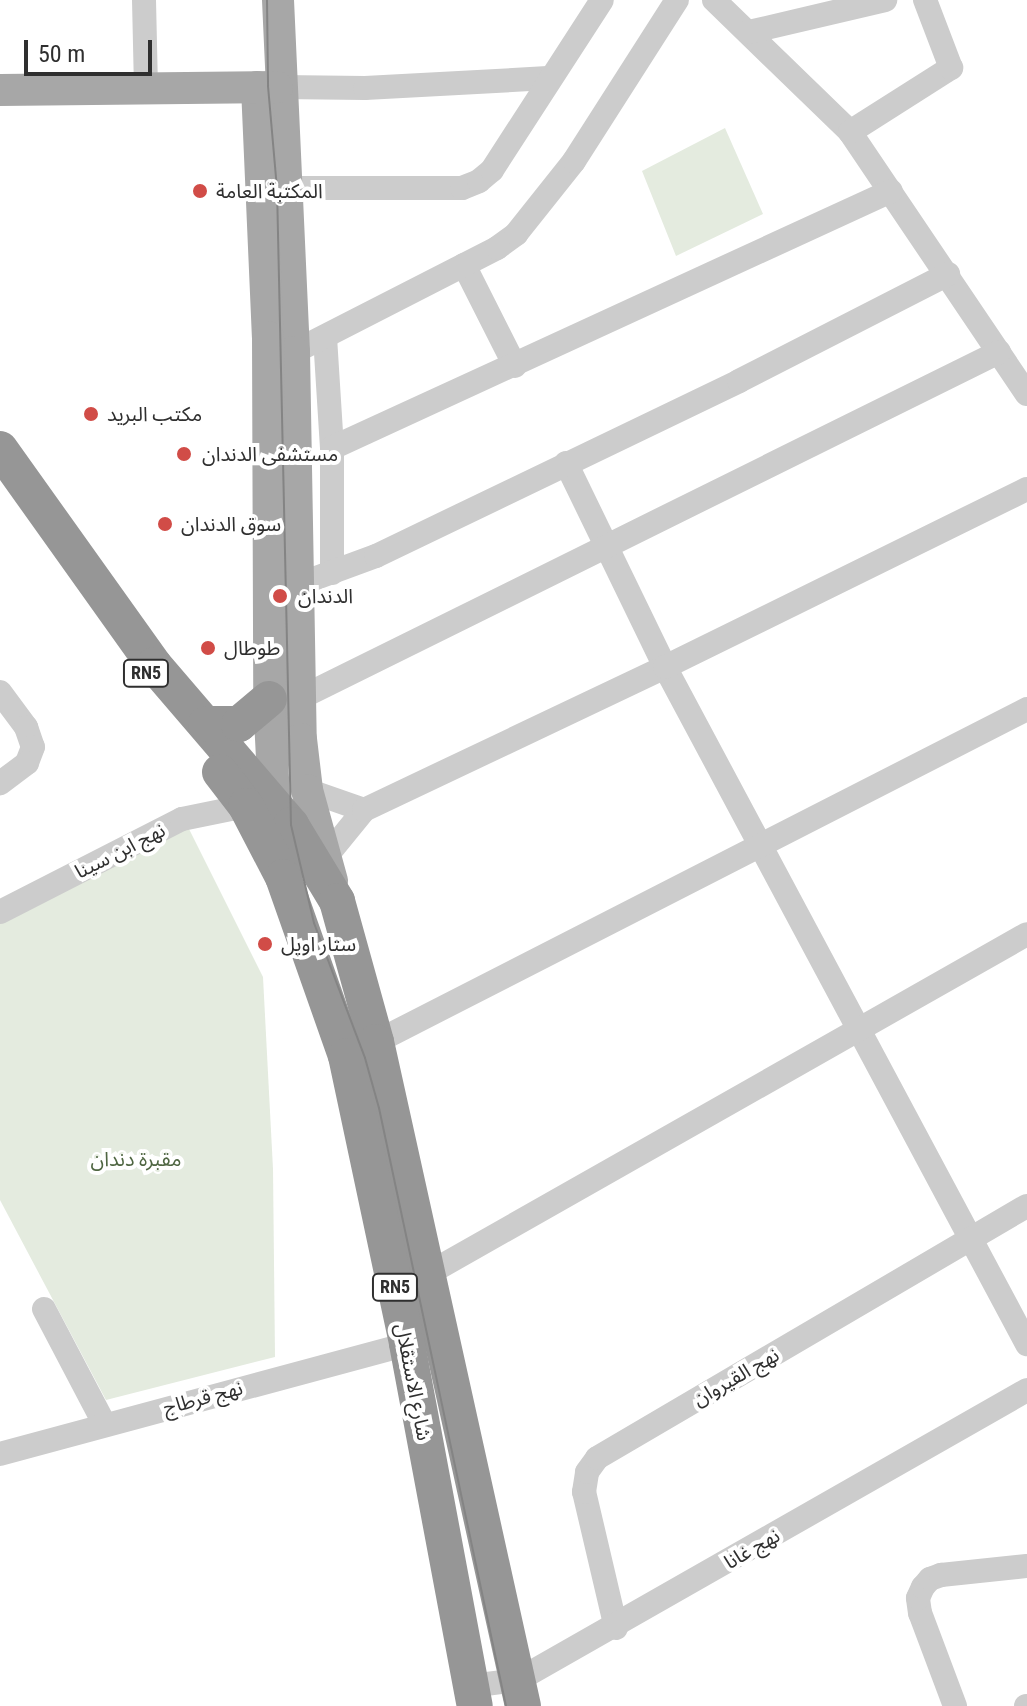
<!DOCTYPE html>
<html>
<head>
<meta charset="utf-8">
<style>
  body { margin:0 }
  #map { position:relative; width:1027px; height:1706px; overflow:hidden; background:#fff; font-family:"Roboto Condensed","Noto Sans Arabic",sans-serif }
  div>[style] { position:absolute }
  .green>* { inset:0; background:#e4ebdf }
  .minor>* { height:24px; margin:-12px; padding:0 12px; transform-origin:12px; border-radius:12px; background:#ccc }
  .major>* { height:32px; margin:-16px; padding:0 16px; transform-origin:16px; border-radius:16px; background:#a7a7a7 }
  .highway>* { height:36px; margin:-18px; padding:0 18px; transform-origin:18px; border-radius:18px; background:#969696 }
  .tram>* { height:2px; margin:-1px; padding:0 1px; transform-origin:1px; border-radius:1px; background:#848484 }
  .dots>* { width:22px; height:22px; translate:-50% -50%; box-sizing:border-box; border:4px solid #fff; border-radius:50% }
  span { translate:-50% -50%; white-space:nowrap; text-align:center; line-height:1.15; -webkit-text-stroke:8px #fff; paint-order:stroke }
  .shield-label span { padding:2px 6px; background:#fff; border:2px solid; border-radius:6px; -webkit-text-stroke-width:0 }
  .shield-label { font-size:18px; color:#2f2f2f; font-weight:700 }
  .poi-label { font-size:20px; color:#2f2f2f }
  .left { translate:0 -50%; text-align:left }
  .street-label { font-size:20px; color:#2f2f2f }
  .park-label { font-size:20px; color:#4f6642 }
  .scale { position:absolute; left:24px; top:40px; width:128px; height:36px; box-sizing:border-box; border:4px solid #2f2f2f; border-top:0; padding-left:10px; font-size:24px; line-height:28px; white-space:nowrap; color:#2f2f2f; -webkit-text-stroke:6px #fff; paint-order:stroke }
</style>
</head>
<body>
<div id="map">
  <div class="green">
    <div style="clip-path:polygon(725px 128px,763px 214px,676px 256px,642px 171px)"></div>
    <div style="clip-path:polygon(184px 819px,263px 977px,273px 1169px,275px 1357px,106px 1400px,0 1200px,0 919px)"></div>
  </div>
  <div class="minor">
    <div style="left:144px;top:0;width:88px;rotate:88.7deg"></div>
    <div style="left:714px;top:0;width:190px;rotate:44.1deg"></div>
    <div style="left:850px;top:132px;width:316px;rotate:56deg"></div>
    <div style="left:749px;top:32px;width:140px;rotate:-13.2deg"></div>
    <div style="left:281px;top:87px;width:84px;rotate:0.7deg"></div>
    <div style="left:365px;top:88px;width:183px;rotate:-3.1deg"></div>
    <div style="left:850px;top:132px;width:120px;rotate:-32.4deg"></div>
    <div style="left:951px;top:68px;width:73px;rotate:-110.9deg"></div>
    <div style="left:270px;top:188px;width:192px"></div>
    <div style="left:462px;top:188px;width:18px;rotate:-22deg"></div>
    <div style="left:479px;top:181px;width:17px;rotate:-40deg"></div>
    <div style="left:492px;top:170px;width:202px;rotate:-57.1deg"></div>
    <div style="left:464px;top:265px;width:113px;rotate:63.2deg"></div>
    <div style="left:325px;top:337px;width:111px;rotate:86.4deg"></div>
    <div style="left:332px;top:448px;width:125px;rotate:90deg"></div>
    <div style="left:294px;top:352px;width:228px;rotate:-27.1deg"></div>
    <div style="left:497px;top:248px;width:24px;rotate:-36deg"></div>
    <div style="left:516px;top:234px;width:93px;rotate:-51.5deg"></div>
    <div style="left:574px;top:161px;width:191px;rotate:-57.4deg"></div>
    <div style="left:332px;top:448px;width:615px;rotate:-24.69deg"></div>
    <div style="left:566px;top:463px;width:227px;rotate:64.1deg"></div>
    <div style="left:665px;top:667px;width:768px;rotate:61.87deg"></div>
    <div style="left:297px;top:585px;width:84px;rotate:-20.2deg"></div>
    <div style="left:376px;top:556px;width:403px;rotate:-25.7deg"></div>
    <div style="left:739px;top:381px;width:235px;rotate:-27.1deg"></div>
    <div style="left:0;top:692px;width:44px;rotate:53.4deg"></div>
    <div style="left:26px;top:727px;width:21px;rotate:71deg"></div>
    <div style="left:33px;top:747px;width:17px;rotate:111deg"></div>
    <div style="left:27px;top:763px;width:34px;rotate:143deg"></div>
    <div style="left:300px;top:698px;width:780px;rotate:-26.34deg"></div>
    <div style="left:307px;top:790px;width:60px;rotate:19.3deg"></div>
    <div style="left:325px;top:858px;width:62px;rotate:-50.9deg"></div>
    <div style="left:364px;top:810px;width:333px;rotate:-25.4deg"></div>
    <div style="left:665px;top:667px;width:403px;rotate:-26.2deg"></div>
    <div style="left:0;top:912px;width:204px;rotate:-27.1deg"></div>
    <div style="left:182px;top:819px;width:65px;rotate:-11.5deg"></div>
    <div style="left:376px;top:1042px;width:731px;rotate:-27.09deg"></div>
    <div style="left:417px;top:1280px;width:701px;rotate:-29.56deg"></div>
    <div style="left:44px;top:1309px;width:131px;rotate:62.3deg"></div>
    <div style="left:0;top:1454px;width:422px;rotate:-15.1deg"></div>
    <div style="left:616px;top:1628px;width:140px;rotate:-103.2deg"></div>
    <div style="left:584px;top:1492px;width:20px;rotate:-81deg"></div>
    <div style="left:587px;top:1472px;width:17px;rotate:-54deg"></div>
    <div style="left:597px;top:1458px;width:498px;rotate:-30.4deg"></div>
    <div style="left:470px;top:1686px;width:48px;rotate:-7.1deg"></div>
    <div style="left:518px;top:1680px;width:586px;rotate:-29.67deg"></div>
    <div style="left:955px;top:1706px;width:99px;rotate:-110.6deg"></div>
    <div style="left:920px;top:1613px;width:15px;rotate:-98deg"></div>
    <div style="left:918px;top:1598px;width:12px;rotate:-66deg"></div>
    <div style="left:923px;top:1587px;width:11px;rotate:-49deg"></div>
    <div style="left:930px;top:1579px;width:12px;rotate:-20deg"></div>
    <div style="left:941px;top:1575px;width:86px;rotate:-6deg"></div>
    <div style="left:1026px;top:1706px;width:1px"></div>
  </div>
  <div class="major">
    <div style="left:278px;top:0;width:352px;rotate:87.4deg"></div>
    <div style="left:294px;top:352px;width:387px;rotate:89deg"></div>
    <div style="left:301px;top:739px;width:51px;rotate:83.3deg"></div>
    <div style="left:307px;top:790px;width:94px;rotate:74.6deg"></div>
    <div style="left:257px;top:87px;width:250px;rotate:87.5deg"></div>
    <div style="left:268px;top:337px;width:362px;rotate:89.8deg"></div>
    <div style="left:269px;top:699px;width:120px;rotate:87.1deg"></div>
    <div style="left:0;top:90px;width:277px;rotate:-0.6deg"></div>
  </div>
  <div class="highway">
    <div style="left:0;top:449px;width:265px;rotate:54.5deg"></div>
    <div style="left:154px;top:665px;width:211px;rotate:49.4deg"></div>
    <div style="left:291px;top:825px;width:89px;rotate:58.8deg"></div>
    <div style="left:337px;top:901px;width:146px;rotate:74.5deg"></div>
    <div style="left:376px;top:1042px;width:680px;rotate:77.52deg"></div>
    <div style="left:206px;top:724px;width:33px"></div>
    <div style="left:239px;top:724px;width:39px;rotate:-40deg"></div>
    <div style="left:220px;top:772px;width:43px;rotate:52.6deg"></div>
    <div style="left:246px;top:806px;width:80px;rotate:62.5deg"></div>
    <div style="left:283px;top:877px;width:190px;rotate:70.6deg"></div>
    <div style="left:346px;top:1056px;width:294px;rotate:78deg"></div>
    <div style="left:407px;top:1344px;width:368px;rotate:79.4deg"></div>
  </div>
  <div class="tram">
    <div style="left:267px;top:0;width:86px;rotate:89.3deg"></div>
    <div style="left:268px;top:86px;width:102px;rotate:85deg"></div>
    <div style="left:277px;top:188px;width:637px;rotate:88.74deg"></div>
    <div style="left:291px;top:825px;width:101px;rotate:76.8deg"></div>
    <div style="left:314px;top:923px;width:144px;rotate:69.3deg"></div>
    <div style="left:365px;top:1058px;width:52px;rotate:74.4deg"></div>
    <div style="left:379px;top:1108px;width:611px;rotate:78.01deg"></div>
  </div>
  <div class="dots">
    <div style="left:200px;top:191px;background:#d14c47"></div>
    <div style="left:91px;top:414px;background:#d14c47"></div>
    <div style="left:184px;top:454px;background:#d14c47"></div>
    <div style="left:165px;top:524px;background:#d14c47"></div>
    <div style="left:280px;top:596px;background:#d14c47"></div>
    <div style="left:208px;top:648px;background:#d14c47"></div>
    <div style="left:265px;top:944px;background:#d14c47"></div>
  </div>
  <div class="shield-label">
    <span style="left:146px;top:673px">RN5</span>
    <span style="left:395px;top:1287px">RN5</span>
  </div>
  <div class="poi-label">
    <span class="left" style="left:216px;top:191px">المكتبة العامة</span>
    <span class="left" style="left:107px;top:414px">مكتب البريد</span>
    <span class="left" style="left:202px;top:454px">مستشفى الدندان</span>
    <span class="left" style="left:181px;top:524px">سوق الدندان</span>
    <span class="left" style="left:298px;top:596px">الدندان</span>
    <span class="left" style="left:224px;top:648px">طوطال</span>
    <span class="left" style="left:281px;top:944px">ستار اويل</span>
  </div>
  <div class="street-label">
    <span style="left:120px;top:851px;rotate:-27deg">نهج ابن سينا</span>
    <span style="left:736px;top:1377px;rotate:-30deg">نهج القيروان</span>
    <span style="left:413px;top:1382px;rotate:79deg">شارع الاستقلال</span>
    <span style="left:203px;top:1398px;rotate:-15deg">نهج قرطاج</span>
    <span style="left:752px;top:1549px;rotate:-30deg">نهج غانا</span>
  </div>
  <div class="park-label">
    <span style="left:136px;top:1159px">مقبرة دندان</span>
  </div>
  <div class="scale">50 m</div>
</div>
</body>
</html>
